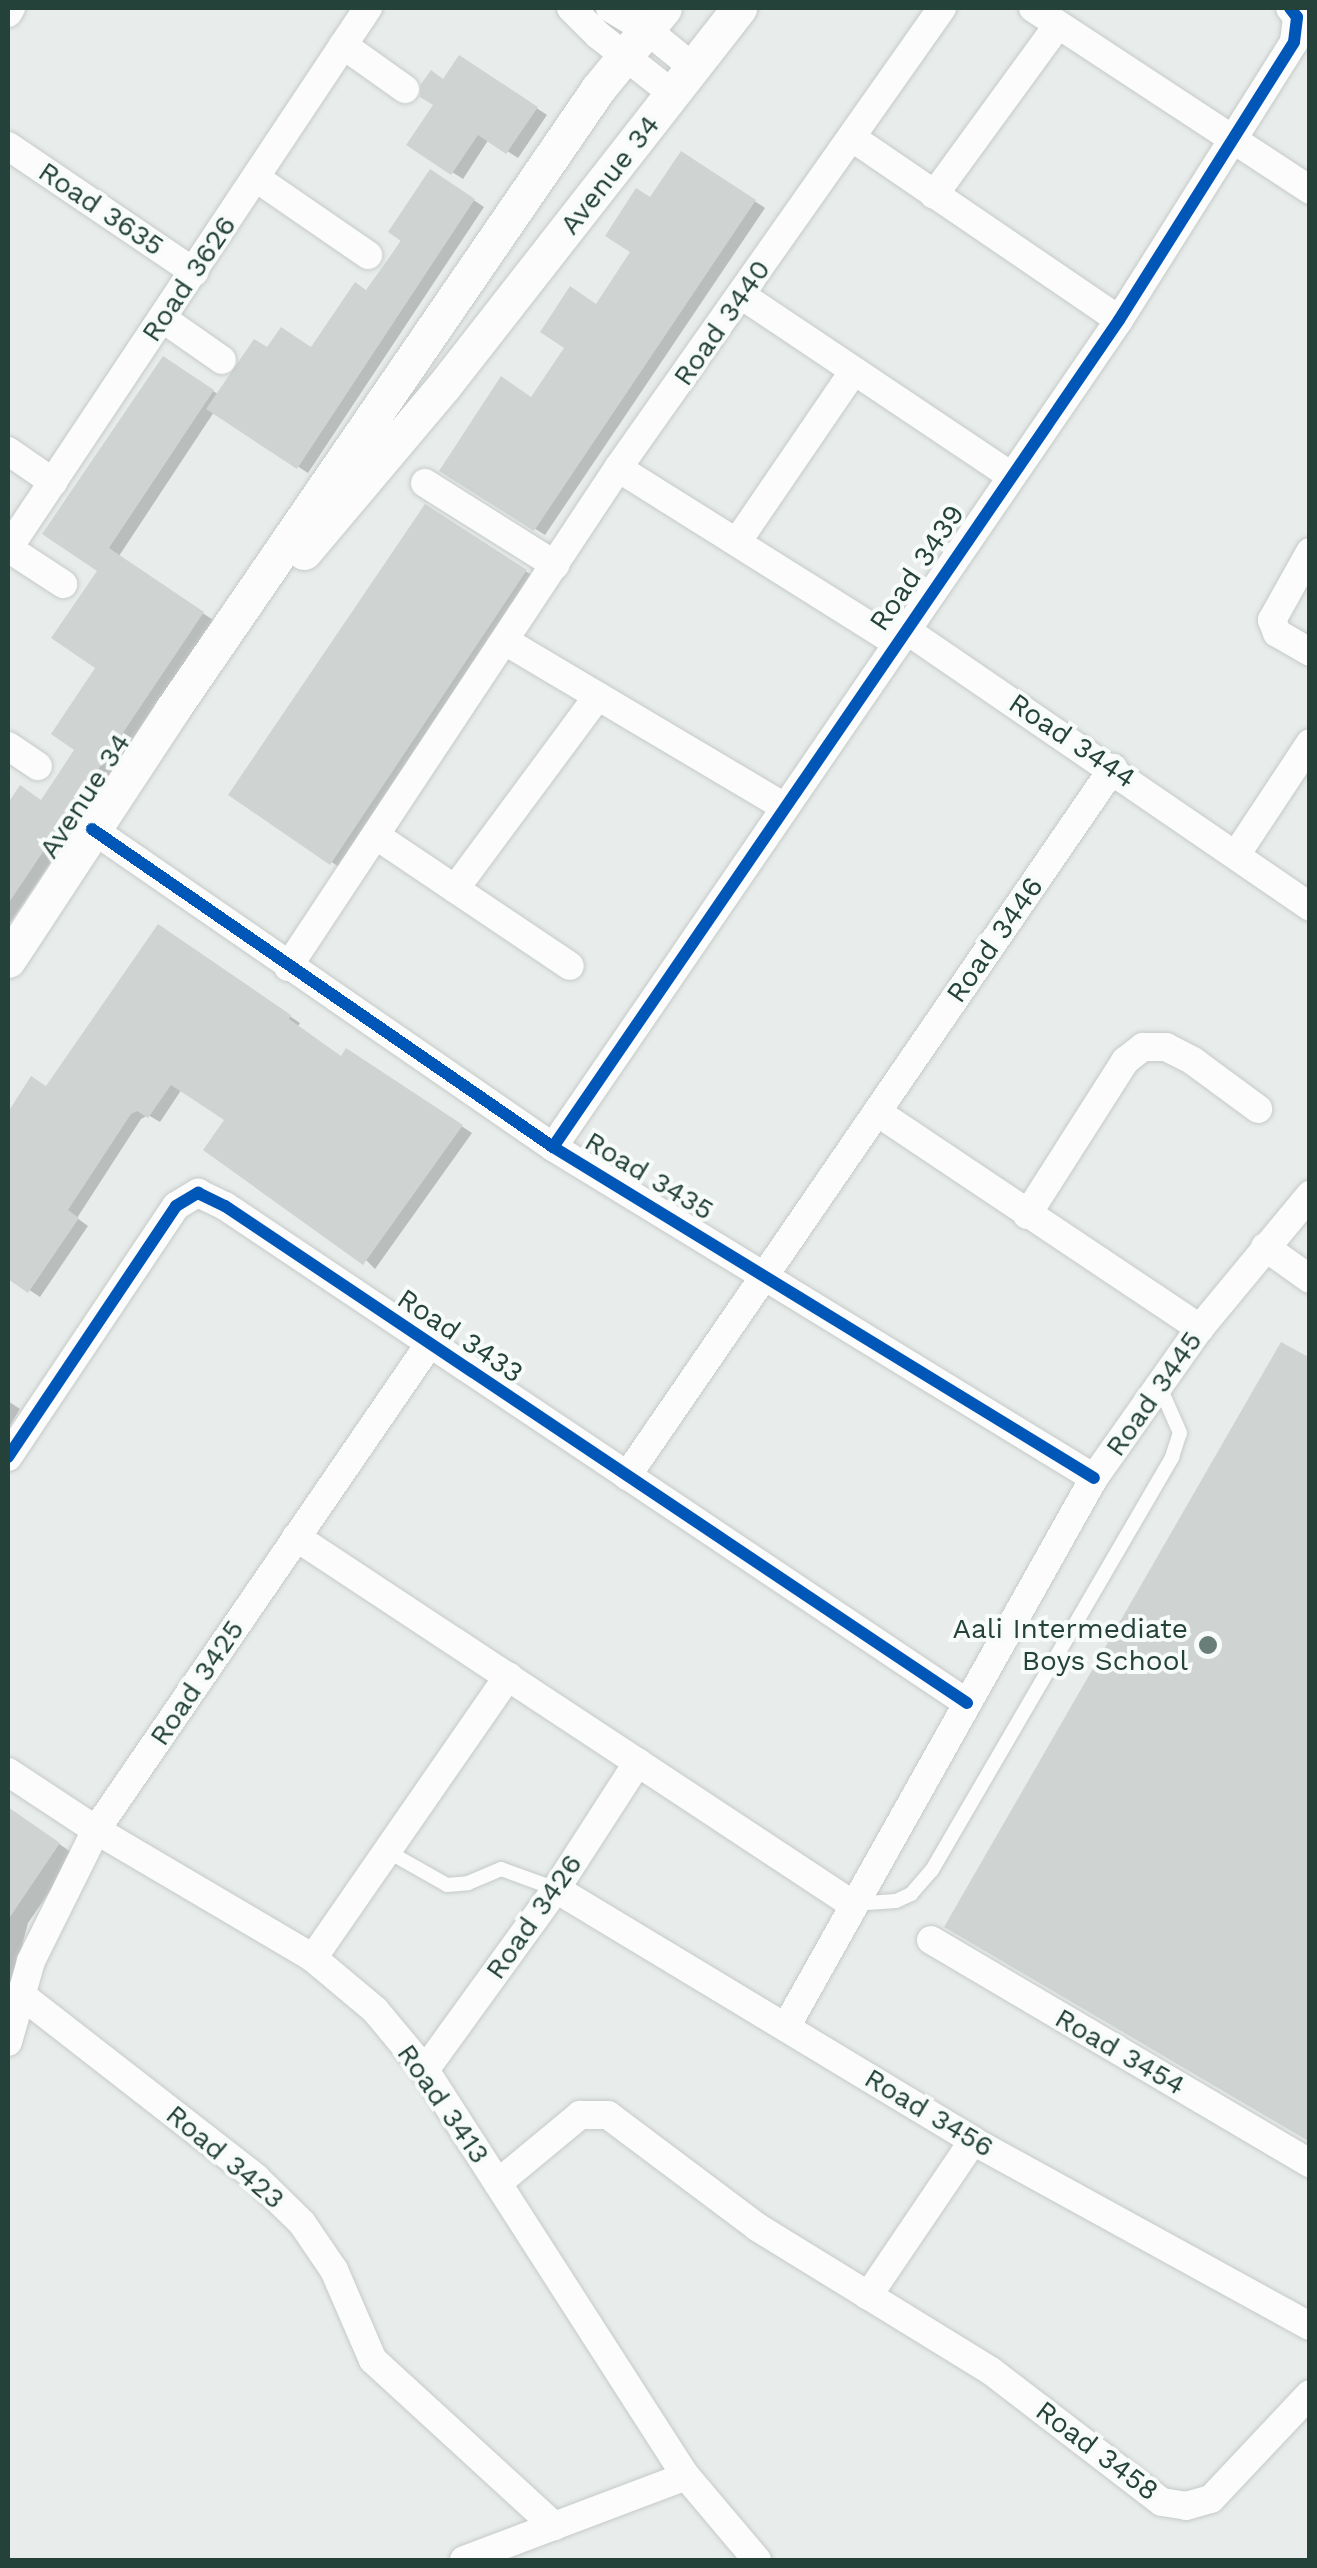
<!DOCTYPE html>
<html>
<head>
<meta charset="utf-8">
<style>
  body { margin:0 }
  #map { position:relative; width:1317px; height:2568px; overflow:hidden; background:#e8edeb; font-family:"Work Sans",sans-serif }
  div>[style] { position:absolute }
  .shadow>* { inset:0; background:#0003 }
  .building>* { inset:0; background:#cfd4d2 }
  .roads { filter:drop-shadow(0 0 2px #c5cac8) drop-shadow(0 0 2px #c5cac8) }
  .service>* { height:14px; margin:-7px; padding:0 7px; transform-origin:7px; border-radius:7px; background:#fcfcfc }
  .minor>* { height:28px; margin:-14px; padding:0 14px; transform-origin:14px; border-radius:14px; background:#fcfcfc }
  .tertiary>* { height:35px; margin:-17.5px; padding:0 17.5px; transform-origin:17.5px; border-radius:17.5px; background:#fcfcfc }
  .cycleway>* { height:12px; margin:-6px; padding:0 6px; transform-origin:6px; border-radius:6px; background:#0057b8 }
  .dots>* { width:28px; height:28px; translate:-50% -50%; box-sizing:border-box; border:5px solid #f7fbf9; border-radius:50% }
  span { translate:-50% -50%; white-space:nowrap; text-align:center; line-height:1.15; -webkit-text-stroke:8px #f7fbf9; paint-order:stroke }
  .street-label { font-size:28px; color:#24423a }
  .poi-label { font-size:28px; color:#24423a }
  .right { translate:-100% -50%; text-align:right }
  .frame { position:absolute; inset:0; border:10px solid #24423a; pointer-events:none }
</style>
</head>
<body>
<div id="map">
  <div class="shadow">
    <div style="clip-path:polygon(471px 64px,547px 115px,518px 158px,489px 139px,463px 179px,410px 145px,436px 104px,444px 81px)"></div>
    <div style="clip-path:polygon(692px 160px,765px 208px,545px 535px,442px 470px,532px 399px,633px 251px,651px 200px)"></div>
    <div style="clip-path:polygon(441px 178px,484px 207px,308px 473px,214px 412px,119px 556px,213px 620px,8px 926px,8px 808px,21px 788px,42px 802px,77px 749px,98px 668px,101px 570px,175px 365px,219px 395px,268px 350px,313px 350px,368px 292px)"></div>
    <div style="clip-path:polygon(436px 513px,536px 578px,342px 869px,231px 795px)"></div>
    <div style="clip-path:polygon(169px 934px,300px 1023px,298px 1026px,342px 1058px,357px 1058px,472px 1133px,375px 1269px,227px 1120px,182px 1089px,160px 1122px,148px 1115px,141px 1119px,77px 1218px,88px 1226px,40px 1297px,8px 1276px,8px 1163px,12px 1157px,8px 1154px,8px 1116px,32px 1079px,47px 1089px)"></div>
    <div style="clip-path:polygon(8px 1401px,20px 1409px,8px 1429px)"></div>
    <div style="clip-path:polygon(8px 1808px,75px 1855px,28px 1923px,8px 1999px)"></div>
  </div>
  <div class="building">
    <div style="clip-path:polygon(459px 55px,538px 107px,506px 154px,478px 135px,451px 175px,406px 145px,433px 105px,420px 97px,421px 84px,431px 70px,443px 79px)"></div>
    <div style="clip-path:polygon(681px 151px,756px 200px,534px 531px,439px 471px,501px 376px,531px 397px,564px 348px,540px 332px,570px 286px,596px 304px,630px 252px,605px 236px,636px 188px,650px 197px)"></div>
    <div style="clip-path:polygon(430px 169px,475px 199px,297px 469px,206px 409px,254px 339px,267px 347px,281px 327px,311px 347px,355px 282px,366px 290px,401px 241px,388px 232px)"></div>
    <div style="clip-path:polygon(163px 356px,214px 390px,109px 548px,204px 612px,8px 904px,8px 803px,20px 785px,41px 800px,74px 750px,51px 734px,95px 668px,51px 638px,97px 571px,42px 534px)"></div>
    <div style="clip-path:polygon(425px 504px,527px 570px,330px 865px,228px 795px)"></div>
    <div style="clip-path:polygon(158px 924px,291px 1015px,289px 1019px,341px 1056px,346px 1048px,463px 1125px,363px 1265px,203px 1150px,224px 1120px,171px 1085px,148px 1118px,137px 1111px,131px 1114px,68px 1210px,79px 1218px,28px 1293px,8px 1279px,8px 1112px,31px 1076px,46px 1086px)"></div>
    <div style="clip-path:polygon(1281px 1342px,1310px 1358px,1310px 2142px,944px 1927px)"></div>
    <div style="clip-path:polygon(8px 1807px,60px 1843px,8px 1920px)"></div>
  </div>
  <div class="roads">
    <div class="service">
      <div style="left:387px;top:1851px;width:69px;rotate:29.5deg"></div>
      <div style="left:447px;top:1885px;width:21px;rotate:-5deg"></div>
      <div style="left:468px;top:1883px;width:36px;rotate:-23deg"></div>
      <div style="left:501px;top:1869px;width:59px;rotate:20deg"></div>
      <div style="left:853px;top:1904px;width:43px;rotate:-4deg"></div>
      <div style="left:896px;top:1901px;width:17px;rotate:-25deg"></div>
      <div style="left:911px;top:1894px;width:32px;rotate:-49deg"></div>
      <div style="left:932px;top:1870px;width:478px;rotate:-59.8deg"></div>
      <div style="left:1172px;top:1457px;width:25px;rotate:-72deg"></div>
      <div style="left:1180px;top:1433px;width:52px;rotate:-113.6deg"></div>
    </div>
    <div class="minor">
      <div style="left:571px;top:8px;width:38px;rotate:45deg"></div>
      <div style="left:598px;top:35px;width:95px;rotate:38.2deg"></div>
      <div style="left:610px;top:8px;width:43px;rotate:30.7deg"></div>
      <div style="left:647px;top:30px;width:60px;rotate:39deg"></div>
      <div style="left:1033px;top:8px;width:331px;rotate:33.3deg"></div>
      <div style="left:8px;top:13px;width:6px;rotate:-59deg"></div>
      <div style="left:343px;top:45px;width:76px;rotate:35.4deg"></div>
      <div style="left:854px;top:139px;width:321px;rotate:34.3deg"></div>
      <div style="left:8px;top:146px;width:225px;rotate:34.1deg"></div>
      <div style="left:256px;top:178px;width:136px;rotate:34.5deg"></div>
      <div style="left:934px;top:195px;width:210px;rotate:-53.9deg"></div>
      <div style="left:741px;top:295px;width:324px;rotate:33.8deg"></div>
      <div style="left:162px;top:318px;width:73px;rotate:35deg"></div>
      <div style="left:8px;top:451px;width:55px;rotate:34.6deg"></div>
      <div style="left:618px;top:468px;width:329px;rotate:32.1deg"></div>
      <div style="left:425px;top:483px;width:154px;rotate:32.2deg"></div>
      <div style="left:737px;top:542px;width:206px;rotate:-55.7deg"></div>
      <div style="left:8px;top:548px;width:66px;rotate:33.2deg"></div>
      <div style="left:8px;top:549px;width:650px;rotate:-56.36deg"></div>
      <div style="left:1310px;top:552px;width:78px;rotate:119.2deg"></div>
      <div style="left:1272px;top:620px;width:14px;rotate:69deg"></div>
      <div style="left:1277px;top:633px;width:38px;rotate:30deg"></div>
      <div style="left:906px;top:630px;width:490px;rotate:34.4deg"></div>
      <div style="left:505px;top:641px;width:326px;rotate:30.7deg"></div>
      <div style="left:8px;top:746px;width:36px;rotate:34deg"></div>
      <div style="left:92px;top:829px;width:560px;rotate:34.6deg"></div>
      <div style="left:553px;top:1147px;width:634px;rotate:31.46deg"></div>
      <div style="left:378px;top:837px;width:231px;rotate:33.9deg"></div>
      <div style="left:1236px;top:855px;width:134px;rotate:-56.5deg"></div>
      <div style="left:455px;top:889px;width:240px;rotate:-53.5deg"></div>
      <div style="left:288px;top:967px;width:598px;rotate:-56.52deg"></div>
      <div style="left:618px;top:468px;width:563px;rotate:-54.84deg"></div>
      <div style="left:877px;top:1112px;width:389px;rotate:33.8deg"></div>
      <div style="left:553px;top:1147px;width:1002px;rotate:-55.61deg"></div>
      <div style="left:1119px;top:320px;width:328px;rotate:-57.8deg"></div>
      <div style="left:1294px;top:42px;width:25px;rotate:-83deg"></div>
      <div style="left:1297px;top:17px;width:11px;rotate:-128deg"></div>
      <div style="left:1027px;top:1215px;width:183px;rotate:-57.5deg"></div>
      <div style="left:1125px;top:1061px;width:23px;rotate:-38deg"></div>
      <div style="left:1143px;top:1047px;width:23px"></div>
      <div style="left:1166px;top:1047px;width:30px;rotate:27deg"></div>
      <div style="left:1193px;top:1061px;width:81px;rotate:36.4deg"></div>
      <div style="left:1265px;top:1247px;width:55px;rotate:35.4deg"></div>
      <div style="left:8px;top:1457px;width:302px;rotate:-56.2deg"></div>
      <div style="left:176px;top:1206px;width:26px;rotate:-31deg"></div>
      <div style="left:198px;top:1193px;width:30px;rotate:26deg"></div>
      <div style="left:225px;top:1206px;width:893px;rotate:33.81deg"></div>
      <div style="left:627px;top:1476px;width:859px;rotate:-55.53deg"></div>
      <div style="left:296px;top:1537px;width:666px;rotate:33.43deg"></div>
      <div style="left:8px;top:1772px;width:105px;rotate:33.4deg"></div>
      <div style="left:96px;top:1830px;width:252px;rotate:30.5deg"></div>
      <div style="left:313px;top:1958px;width:81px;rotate:40deg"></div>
      <div style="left:375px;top:2010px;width:78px;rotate:50.2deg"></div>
      <div style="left:425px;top:2070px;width:483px;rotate:57.3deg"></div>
      <div style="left:686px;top:2476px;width:110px;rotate:49.8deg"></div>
      <div style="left:556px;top:1889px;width:487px;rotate:31.1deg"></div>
      <div style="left:973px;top:2141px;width:384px;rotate:28.8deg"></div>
      <div style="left:931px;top:1940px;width:440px;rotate:30.5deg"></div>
      <div style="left:313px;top:1958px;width:343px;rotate:-55.3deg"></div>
      <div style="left:20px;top:1994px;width:299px;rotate:37.9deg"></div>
      <div style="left:256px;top:2178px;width:64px;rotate:44.4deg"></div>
      <div style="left:302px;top:2223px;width:57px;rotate:55.8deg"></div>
      <div style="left:334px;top:2270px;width:98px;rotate:66.6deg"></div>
      <div style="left:373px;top:2360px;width:246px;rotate:42.5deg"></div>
      <div style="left:786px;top:2027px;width:629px;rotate:-60.71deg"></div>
      <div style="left:1094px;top:1478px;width:184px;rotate:-54.8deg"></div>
      <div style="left:1200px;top:1328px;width:173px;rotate:-50.4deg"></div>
      <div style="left:8px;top:2042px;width:84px;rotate:-74.1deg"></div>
      <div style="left:31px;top:1961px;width:146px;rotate:-63.6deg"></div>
      <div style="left:96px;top:1830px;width:587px;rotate:-55.55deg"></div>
      <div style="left:425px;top:2070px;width:223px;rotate:-54.1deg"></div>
      <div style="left:556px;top:1889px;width:151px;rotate:-57.2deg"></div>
      <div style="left:498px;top:2183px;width:107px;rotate:-39.7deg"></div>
      <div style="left:580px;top:2115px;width:28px"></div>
      <div style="left:608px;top:2115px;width:186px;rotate:36.9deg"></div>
      <div style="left:757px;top:2227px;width:275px;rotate:31.6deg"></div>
      <div style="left:991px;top:2371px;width:215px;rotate:37.5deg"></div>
      <div style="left:1162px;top:2502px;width:24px;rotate:9deg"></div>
      <div style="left:1186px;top:2506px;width:26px;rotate:-16deg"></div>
      <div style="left:1211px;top:2499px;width:144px;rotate:-46.7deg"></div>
      <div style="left:868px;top:2296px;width:187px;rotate:-55.9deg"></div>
      <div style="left:464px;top:2560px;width:237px;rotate:-20.7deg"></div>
    </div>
    <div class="tertiary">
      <div style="left:304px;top:552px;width:216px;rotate:-49.9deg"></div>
      <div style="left:443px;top:387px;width:481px;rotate:-52deg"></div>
      <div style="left:8px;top:960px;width:299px;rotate:-56.7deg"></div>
      <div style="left:172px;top:710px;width:753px;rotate:-55.55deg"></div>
      <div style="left:598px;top:89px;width:104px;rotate:-50.8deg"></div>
    </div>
  </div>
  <div class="cycleway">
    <div style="left:92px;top:829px;width:560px;rotate:34.6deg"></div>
    <div style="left:553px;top:1147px;width:634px;rotate:31.46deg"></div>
    <div style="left:553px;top:1147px;width:1002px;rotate:-55.61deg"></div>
    <div style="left:1119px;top:320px;width:328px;rotate:-57.8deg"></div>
    <div style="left:1294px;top:42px;width:25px;rotate:-83deg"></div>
    <div style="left:1297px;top:17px;width:11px;rotate:-128deg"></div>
    <div style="left:8px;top:1457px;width:302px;rotate:-56.2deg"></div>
    <div style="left:176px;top:1206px;width:26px;rotate:-31deg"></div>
    <div style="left:198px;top:1193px;width:30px;rotate:26deg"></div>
    <div style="left:225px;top:1206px;width:893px;rotate:33.81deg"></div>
  </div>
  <div class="dots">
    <div style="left:1208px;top:1645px;background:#697e78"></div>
  </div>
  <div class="street-label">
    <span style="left:610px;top:175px;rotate:-52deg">Avenue 34</span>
    <span style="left:101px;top:209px;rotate:34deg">Road 3635</span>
    <span style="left:189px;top:279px;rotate:-56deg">Road 3626</span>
    <span style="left:722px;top:323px;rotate:-55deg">Road 3440</span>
    <span style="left:917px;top:568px;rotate:-56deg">Road 3439</span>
    <span style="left:1072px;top:741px;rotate:34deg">Road 3444</span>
    <span style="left:85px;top:796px;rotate:-57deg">Avenue 34</span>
    <span style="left:995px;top:940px;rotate:-55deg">Road 3446</span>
    <span style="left:649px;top:1176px;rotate:31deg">Road 3435</span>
    <span style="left:460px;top:1336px;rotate:34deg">Road 3433</span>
    <span style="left:1154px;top:1394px;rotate:-55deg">Road 3445</span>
    <span style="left:197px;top:1683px;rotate:-56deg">Road 3425</span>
    <span style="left:534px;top:1917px;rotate:-55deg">Road 3426</span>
    <span style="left:1120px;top:2052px;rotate:30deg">Road 3454</span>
    <span style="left:443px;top:2104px;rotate:55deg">Road 3413</span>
    <span style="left:929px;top:2113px;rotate:31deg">Road 3456</span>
    <span style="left:225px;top:2157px;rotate:40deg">Road 3423</span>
    <span style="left:1097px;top:2451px;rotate:37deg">Road 3458</span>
  </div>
  <div class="poi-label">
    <span class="right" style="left:1188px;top:1645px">Aali Intermediate<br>Boys School</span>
  </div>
  <div class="frame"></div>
</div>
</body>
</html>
